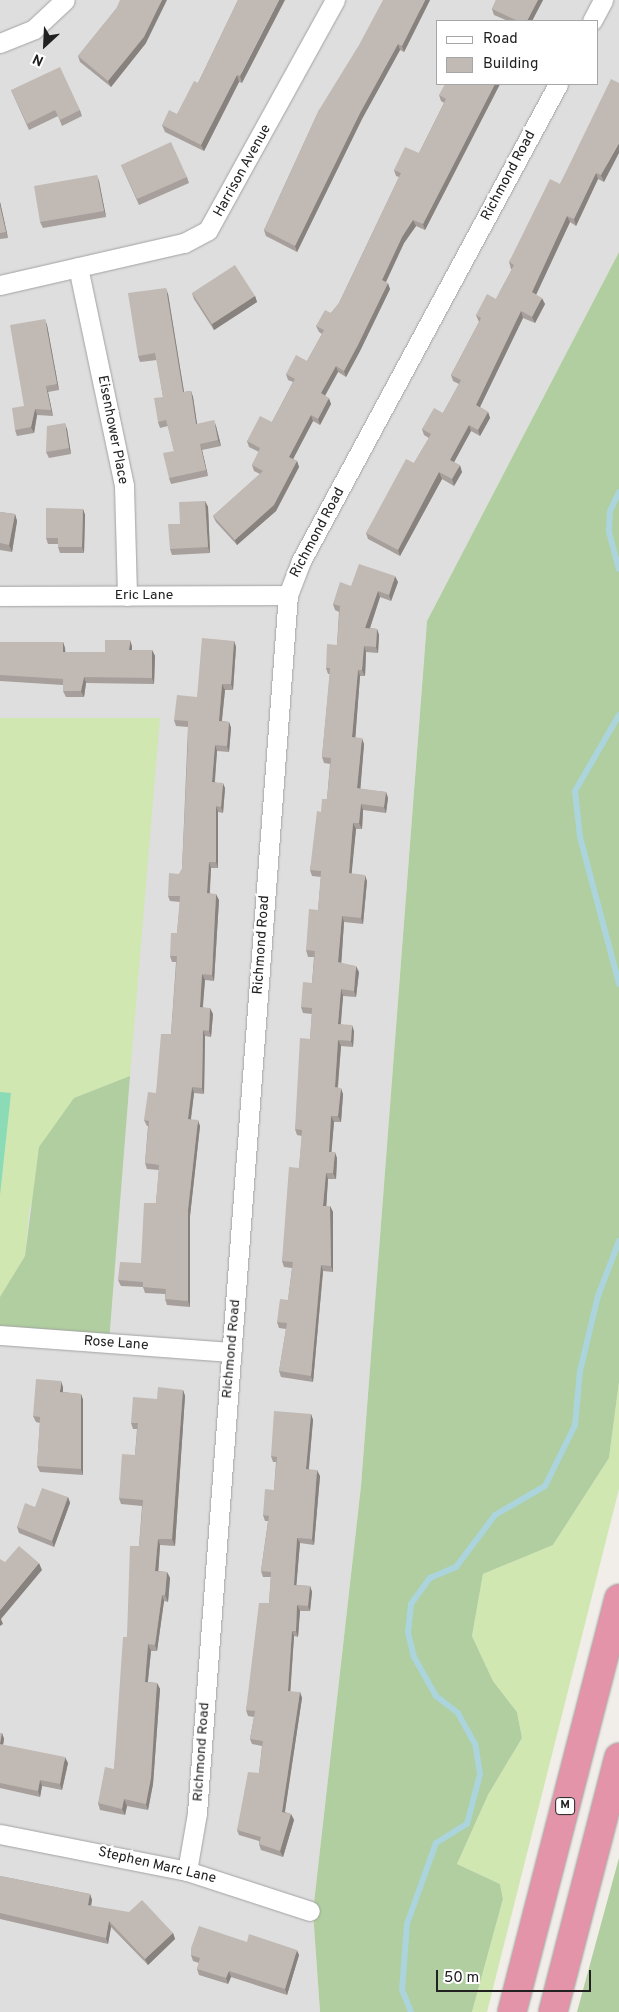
<!DOCTYPE html>
<html>
<head>
<meta charset="utf-8">
<style>
  body { margin:0 }
  #map { position:relative; width:619px; height:2012px; overflow:hidden; background:#f1ede8; font-family:Overpass,sans-serif }
  div>[style] { position:absolute }
  .residential>* { inset:0; background:#dfdede }
  .grass>* { inset:0; background:#d0e7b1 }
  .forest>* { inset:0; background:#b0ce9f }
  .pitch>* { inset:0; background:#8bdbb6 }
  .stream>* { height:6px; margin:-3px; padding:0 3px; transform-origin:3px; border-radius:3px; background:#abd4dc }
  .roads { filter:drop-shadow(0 0 1px #a2a2a2) drop-shadow(0 0 1px #a2a2a2) }
  .street>* { height:19px; margin:-9.5px; padding:0 9.5px; transform-origin:9.5px; border-radius:9.5px; background:#fff }
  .highway>* { height:28px; margin:-14px; padding:0 14px; transform-origin:14px; border-radius:14px; background:#e394a9 }
  .wall>* { inset:0; background:#a69f9b }
  .shaded-wall>* { inset:0; background:#87827e }
  .building>* { inset:0; background:#c1b9b4 }
  span { translate:-50% -50%; white-space:nowrap; text-align:center; line-height:1.15; -webkit-text-stroke:4.5px #fff; paint-order:stroke }
  .shield-label span { padding:1px 4px; background:#fff; border:1px solid; border-radius:4px; -webkit-text-stroke-width:0 }
  .shield-label { font-size:12px; color:#212121; font-weight:700 }
  .street-label { font-size:14px; color:#212121 }
  .legend { position:absolute; left:436px; top:20px; width:162px; height:65px; box-sizing:border-box; background:#fff; border:1px solid #a6a6a6; margin:0; padding:6px 9px; list-style:none; font-size:15px; color:#212121 }
  .legend li { display:flex; align-items:center; gap:10px; height:25px }
  .legend b { width:25px; border:1px solid #a6a6a6 }
  .north { position:absolute; left:20px; top:20px; width:50px; height:50px; -webkit-text-stroke:4px #fff; paint-order:stroke; rotate:205deg; font-size:14px; font-weight:700; line-height:20px; text-align:center; color:#212121 }
  .north::after { content:''; display:block; margin:auto; width:18px; height:22px; background:#212121; clip-path:polygon(50% 0,100% 100%,50% 72%,0 100%) }
  .scale { position:absolute; left:436px; top:1970px; width:155px; height:22px; box-sizing:border-box; border:2px solid #212121; border-top:0; padding-left:6px; font-size:15px; line-height:18px; white-space:nowrap; color:#212121; -webkit-text-stroke:4px #fff; paint-order:stroke }
</style>
</head>
<body>
<div id="map">
  <div class="residential">
    <div style="clip-path:polygon(evenodd,0 0,619px 0,619px 252px,427px 621px,361px 1486px,313px 1912px,320px 2012px,0 2012px,0 0,438px 21px,598px 21px,598px 84px,438px 84px,438px 21px)"></div>
  </div>
  <div class="grass">
    <div style="clip-path:polygon(0 718px,160px 718px,130px 1076px,74px 1098px,29px 1210px,25px 1256px,0 1297px)"></div>
    <div style="clip-path:polygon(619px 1382px,619px 1489px,487px 2012px,472px 2012px,503px 1899px,500px 1884px,457px 1864px,488px 1795px,522px 1738px,517px 1712px,493px 1681px,472px 1636px,483px 1574px,553px 1545px,609px 1458px)"></div>
  </div>
  <div class="forest">
    <div style="clip-path:polygon(619px 252px,619px 1382px,609px 1458px,553px 1545px,483px 1574px,472px 1636px,493px 1681px,517px 1712px,522px 1738px,488px 1795px,457px 1864px,500px 1884px,503px 1899px,472px 2012px,320px 2012px,313px 1912px,361px 1486px,427px 621px)"></div>
    <div style="clip-path:polygon(130px 1076px,109px 1342px,0 1335px,0 1297px,25px 1256px,39px 1147px,74px 1098px)"></div>
    <div style="clip-path:polygon(619px 1858px,619px 2012px,577px 2012px)"></div>
  </div>
  <div class="pitch">
    <div style="clip-path:polygon(0 1092px,11px 1093px,0 1195px)"></div>
  </div>
  <div class="stream">
    <div style="left:619px;top:492px;width:21px;rotate:115deg"></div>
    <div style="left:610px;top:511px;width:21px;rotate:93deg"></div>
    <div style="left:609px;top:532px;width:38px;rotate:75deg"></div>
    <div style="left:619px;top:715px;width:88px;rotate:120.1deg"></div>
    <div style="left:575px;top:791px;width:46px;rotate:83.8deg"></div>
    <div style="left:580px;top:837px;width:152px;rotate:75.1deg"></div>
    <div style="left:411px;top:2012px;width:24px;rotate:-112deg"></div>
    <div style="left:402px;top:1990px;width:66px;rotate:-85.7deg"></div>
    <div style="left:407px;top:1924px;width:86px;rotate:-70.3deg"></div>
    <div style="left:436px;top:1843px;width:36px;rotate:-32deg"></div>
    <div style="left:467px;top:1824px;width:52px;rotate:-75.4deg"></div>
    <div style="left:480px;top:1774px;width:30px;rotate:-99deg"></div>
    <div style="left:475px;top:1744px;width:35px;rotate:-119deg"></div>
    <div style="left:458px;top:1713px;width:28px;rotate:-142deg"></div>
    <div style="left:436px;top:1696px;width:45px;rotate:-119.4deg"></div>
    <div style="left:414px;top:1657px;width:25px;rotate:-104deg"></div>
    <div style="left:408px;top:1633px;width:29px;rotate:-84deg"></div>
    <div style="left:411px;top:1604px;width:32px;rotate:-54deg"></div>
    <div style="left:430px;top:1578px;width:28px;rotate:-23deg"></div>
    <div style="left:456px;top:1567px;width:65px;rotate:-53.1deg"></div>
    <div style="left:495px;top:1515px;width:58px;rotate:-30.1deg"></div>
    <div style="left:545px;top:1486px;width:68px;rotate:-63.8deg"></div>
    <div style="left:575px;top:1425px;width:54px;rotate:-84.7deg"></div>
    <div style="left:580px;top:1371px;width:77px;rotate:-76.5deg"></div>
    <div style="left:598px;top:1296px;width:59px;rotate:-69.1deg"></div>
  </div>
  <div class="roads">
    <div class="street">
      <div style="left:592px;top:21px;width:24px;rotate:-62deg"></div>
      <div style="left:0;top:43px;width:37px;rotate:-22deg"></div>
      <div style="left:34px;top:29px;width:42px;rotate:-43.1deg"></div>
      <div style="left:78px;top:267px;width:224px;rotate:78.1deg"></div>
      <div style="left:124px;top:486px;width:110px;rotate:88.4deg"></div>
      <div style="left:0;top:285px;width:189px;rotate:-12.9deg"></div>
      <div style="left:184px;top:243px;width:27px;rotate:-28deg"></div>
      <div style="left:208px;top:230px;width:263px;rotate:-61.1deg"></div>
      <div style="left:0;top:596px;width:288px;rotate:-0.2deg"></div>
      <div style="left:0;top:1335px;width:232px;rotate:4.2deg"></div>
      <div style="left:0;top:1834px;width:191px;rotate:11.2deg"></div>
      <div style="left:187px;top:1871px;width:129px;rotate:18deg"></div>
      <div style="left:187px;top:1871px;width:59px;rotate:-80.2deg"></div>
      <div style="left:197px;top:1813px;width:1221px;rotate:-85.73deg"></div>
      <div style="left:288px;top:595px;width:36px;rotate:-69deg"></div>
      <div style="left:301px;top:561px;width:542px;rotate:-61.68deg"></div>
    </div>
    <div class="highway">
      <div style="left:512px;top:2012px;width:427px;rotate:-75.5deg"></div>
      <div style="left:553px;top:2012px;width:263px;rotate:-75.5deg"></div>
    </div>
  </div>
  <div class="wall">
    <div style="clip-path:polygon(238px 0,242px 83px,239px 82px,204px 151px,165px 132px,162px 125px,177px 114px,198px 83px)"></div>
    <div style="clip-path:polygon(430px 0,404px 52px,400px 50px,362px 119px,297px 252px,266px 236px,264px 230px,319px 110px)"></div>
    <div style="clip-path:polygon(496px 0,543px 0,532px 21px,508px 21px,494px 15px,492px 9px)"></div>
    <div style="clip-path:polygon(116px 9px,146px 43px,111px 87px,80px 62px,78px 56px)"></div>
    <div style="clip-path:polygon(619px 83px,604px 182px,598px 179px,576px 226px,570px 222px,536px 295px,545px 304px,535px 323px,523px 318px,480px 407px,488px 412px,490px 418px,480px 436px,471px 431px,454px 462px,462px 472px,454px 486px,442px 479px,400px 556px,368px 539px,366px 533px,414px 463px,429px 438px,424px 435px,422px 429px,443px 413px,459px 384px,453px 381px,451px 375px,479px 322px,476px 315px,496px 299px,512px 269px,511px 269px,509px 262px,560px 184px)"></div>
    <div style="clip-path:polygon(500px 84px,425px 230px,416px 226px,404px 243px,386px 282px,390px 289px,360px 351px,346px 377px,338px 372px,325px 396px,331px 404px,320px 425px,313px 421px,293px 459px,297px 461px,299px 467px,276px 511px,237px 545px,216px 522px,213px 516px,260px 474px,254px 471px,252px 465px,259px 452px,249px 447px,247px 441px,272px 422px,293px 382px,288px 380px,286px 374px,307px 361px,322px 334px,319px 332px,316px 326px,331px 313px,339px 303px,399px 177px,396px 176px,394px 170px,419px 153px,444px 103px,441px 101px,439px 95px)"></div>
    <div style="clip-path:polygon(11px 90px,80px 110px,82px 116px,62px 126px,58px 116px,29px 130px)"></div>
    <div style="clip-path:polygon(121px 165px,187px 177px,189px 183px,139px 205px)"></div>
    <div style="clip-path:polygon(99px 181px,106px 217px,43px 228px,40px 222px)"></div>
    <div style="clip-path:polygon(0 202px,8px 238px,0 239px)"></div>
    <div style="clip-path:polygon(192px 293px,255px 296px,257px 302px,214px 330px,194px 299px)"></div>
    <div style="clip-path:polygon(168px 294px,184px 392px,191px 391px,193px 397px,197px 424px,216px 426px,221px 446px,202px 450px,208px 476px,171px 484px,169px 478px,174px 451px,168px 426px,160px 428px,158px 422px,163px 397px,157px 360px,140px 362px,138px 356px)"></div>
    <div style="clip-path:polygon(47px 325px,59px 390px,48px 392px,53px 416px,37px 415px,34px 433px,17px 436px,15px 430px,24px 406px)"></div>
    <div style="clip-path:polygon(67px 429px,71px 454px,49px 458px,46px 452px)"></div>
    <div style="clip-path:polygon(205px 501px,208px 507px,210px 553px,172px 555px,170px 549px,180px 524px)"></div>
    <div style="clip-path:polygon(83px 509px,85px 515px,84px 553px,60px 553px,58px 547px,58px 544px,48px 544px,46px 538px)"></div>
    <div style="clip-path:polygon(0 512px,15px 514px,17px 521px,12px 552px,0 550px)"></div>
    <div style="clip-path:polygon(398px 582px,391px 601px,380px 597px,370px 628px,377px 629px,379px 635px,378px 653px,366px 652px,365px 676px,360px 676px,355px 737px,364px 744px,360px 789px,386px 792px,388px 798px,386px 813px,363px 810px,362px 829px,356px 829px,351px 874px,367px 881px,363px 924px,344px 922px,341px 963px,359px 972px,356px 997px,343px 996px,341px 1024px,354px 1031px,353px 1047px,341px 1046px,338px 1088px,343px 1094px,341px 1122px,334px 1122px,331px 1152px,337px 1158px,336px 1179px,328px 1179px,326px 1206px,330px 1206px,333px 1212px,333px 1272px,323px 1271px,313px 1382px,281px 1377px,279px 1371px,286px 1329px,279px 1328px,277px 1322px,288px 1300px,292px 1268px,284px 1267px,282px 1261px,299px 1168px,302px 1136px,297px 1135px,295px 1129px,310px 1039px,312px 1014px,303px 1013px,301px 1007px,312px 983px,314px 957px,308px 957px,306px 950px,318px 910px,321px 877px,312px 876px,310px 870px,321px 812px,327px 799px,330px 764px,324px 763px,322px 757px,330px 674px,328px 674px,326px 668px,337px 645px,339px 612px,335px 610px,333px 604px,351px 586px)"></div>
    <div style="clip-path:polygon(234px 641px,236px 647px,233px 690px,225px 690px,222px 721px,229px 722px,231px 728px,229px 752px,217px 751px,215px 782px,225px 788px,223px 813px,218px 812px,218px 868px,211px 868px,210px 893px,219px 900px,214px 981px,205px 980px,203px 1007px,213px 1014px,211px 1037px,205px 1036px,204px 1094px,194px 1093px,191px 1119px,200px 1126px,190px 1216px,190px 1307px,167px 1305px,165px 1299px,165px 1294px,145px 1293px,143px 1287px,121px 1286px,118px 1280px,141px 1263px,156px 1203px,159px 1170px,147px 1169px,145px 1163px,148px 1126px,147px 1126px,144px 1120px,156px 1093px,171px 1034px,176px 962px,172px 962px,170px 956px,177px 933px,180px 902px,170px 901px,168px 896px,179px 874px,182px 869px,188px 727px,176px 726px,174px 720px,197px 697px)"></div>
    <div style="clip-path:polygon(0 642px,63px 642px,65px 648px,65px 652px,105px 652px,132px 646px,132px 650px,152px 650px,155px 656px,154px 684px,86px 683px,84px 697px,66px 697px,63px 691px,63px 685px,0 681px)"></div>
    <div style="clip-path:polygon(63px 1387px,63px 1392px,81px 1394px,83px 1400px,83px 1475px,40px 1472px,37px 1466px,40px 1423px,36px 1422px,33px 1416px)"></div>
    <div style="clip-path:polygon(183px 1390px,185px 1396px,175px 1546px,160px 1545px,158px 1571px,167px 1572px,170px 1578px,168px 1602px,164px 1601px,157px 1651px,151px 1651px,148px 1682px,157px 1683px,160px 1689px,153px 1784px,148px 1810px,127px 1806px,125px 1815px,100px 1810px,98px 1803px,114px 1769px,127px 1637px,139px 1546px,142px 1506px,121px 1504px,119px 1498px,135px 1455px,137px 1429px,133px 1429px,131px 1423px,157px 1399px)"></div>
    <div style="clip-path:polygon(311px 1414px,313px 1420px,309px 1469px,320px 1476px,314px 1545px,300px 1543px,296px 1585px,310px 1586px,312px 1592px,310px 1611px,300px 1611px,298px 1637px,294px 1636px,290px 1692px,300px 1692px,302px 1698px,285px 1812px,291px 1814px,294px 1820px,283px 1857px,261px 1850px,259px 1844px,259px 1841px,239px 1835px,237px 1830px,259px 1773px,262px 1746px,252px 1744px,250px 1739px,254px 1717px,248px 1716px,246px 1710px,269px 1603px,271px 1577px,263px 1577px,261px 1571px,268px 1521px,265px 1521px,263px 1515px,274px 1490px,276px 1462px,273px 1462px,271px 1456px)"></div>
    <div style="clip-path:polygon(68px 1497px,70px 1503px,54px 1547px,19px 1533px,17px 1527px,35px 1507px)"></div>
    <div style="clip-path:polygon(0 1733px,2px 1733px,4px 1739px,3px 1745px,68px 1763px,62px 1790px,42px 1786px,40px 1797px,0 1788px)"></div>
    <div style="clip-path:polygon(0 1876px,90px 1894px,92px 1900px,91px 1906px,173px 1933px,175px 1939px,148px 1965px,111px 1927px,108px 1944px,0 1919px)"></div>
    <div style="clip-path:polygon(247px 1942px,299px 1955px,287px 1995px,231px 1977px,228px 1984px,199px 1975px,197px 1969px,199px 1963px,193px 1961px,191px 1955px)"></div>
  </div>
  <div class="shaded-wall">
    <div style="clip-path:polygon(162px 0,167px 0,146px 43px,111px 87px,108px 81px)"></div>
    <div style="clip-path:polygon(279px 0,285px 0,242px 83px,240px 76px)"></div>
    <div style="clip-path:polygon(425px 0,430px 0,404px 52px,402px 46px)"></div>
    <div style="clip-path:polygon(538px 0,543px 0,532px 21px,527px 21px)"></div>
    <div style="clip-path:polygon(398px 44px,400px 50px,362px 119px,297px 252px,295px 246px,360px 113px)"></div>
    <div style="clip-path:polygon(237px 75px,239px 82px,204px 151px,201px 145px)"></div>
    <div style="clip-path:polygon(495px 84px,500px 84px,425px 230px,423px 224px)"></div>
    <div style="clip-path:polygon(619px 143px,619px 153px,604px 182px,601px 175px)"></div>
    <div style="clip-path:polygon(596px 173px,598px 179px,576px 226px,574px 219px)"></div>
    <div style="clip-path:polygon(97px 175px,99px 181px,106px 217px,104px 211px)"></div>
    <div style="clip-path:polygon(0 202px,8px 238px,6px 232px,0 206px)"></div>
    <div style="clip-path:polygon(567px 216px,570px 222px,534px 299px,532px 292px)"></div>
    <div style="clip-path:polygon(413px 220px,416px 226px,404px 243px,384px 286px,382px 280px,402px 237px)"></div>
    <div style="clip-path:polygon(388px 283px,390px 289px,360px 351px,346px 377px,344px 371px)"></div>
    <div style="clip-path:polygon(166px 288px,168px 294px,185px 398px,183px 392px)"></div>
    <div style="clip-path:polygon(255px 296px,257px 302px,214px 330px,212px 324px)"></div>
    <div style="clip-path:polygon(542px 298px,545px 304px,535px 323px,532px 317px)"></div>
    <div style="clip-path:polygon(521px 311px,523px 318px,478px 411px,476px 405px)"></div>
    <div style="clip-path:polygon(45px 319px,47px 325px,59px 390px,57px 384px)"></div>
    <div style="clip-path:polygon(336px 366px,338px 372px,323px 399px,321px 393px)"></div>
    <div style="clip-path:polygon(46px 386px,48px 392px,53px 416px,51px 410px)"></div>
    <div style="clip-path:polygon(191px 391px,193px 397px,198px 430px,196px 424px)"></div>
    <div style="clip-path:polygon(329px 398px,331px 404px,320px 425px,318px 419px)"></div>
    <div style="clip-path:polygon(35px 409px,37px 415px,34px 433px,31px 427px)"></div>
    <div style="clip-path:polygon(488px 412px,490px 418px,480px 436px,478px 430px)"></div>
    <div style="clip-path:polygon(311px 415px,313px 421px,291px 463px,289px 457px)"></div>
    <div style="clip-path:polygon(214px 420px,216px 426px,221px 446px,218px 440px)"></div>
    <div style="clip-path:polygon(65px 423px,67px 429px,71px 454px,69px 448px)"></div>
    <div style="clip-path:polygon(469px 425px,471px 431px,452px 466px,450px 460px)"></div>
    <div style="clip-path:polygon(200px 444px,202px 450px,208px 476px,206px 470px)"></div>
    <div style="clip-path:polygon(297px 461px,299px 467px,276px 511px,237px 545px,235px 540px)"></div>
    <div style="clip-path:polygon(460px 465px,462px 472px,454px 486px,452px 479px)"></div>
    <div style="clip-path:polygon(439px 472px,442px 479px,400px 556px,398px 550px)"></div>
    <div style="clip-path:polygon(205px 501px,208px 507px,210px 553px,208px 547px)"></div>
    <div style="clip-path:polygon(83px 509px,85px 515px,84px 553px,82px 547px)"></div>
    <div style="clip-path:polygon(15px 514px,17px 521px,12px 552px,9px 545px)"></div>
    <div style="clip-path:polygon(395px 576px,398px 582px,391px 601px,389px 595px)"></div>
    <div style="clip-path:polygon(378px 591px,380px 597px,368px 634px,365px 628px)"></div>
    <div style="clip-path:polygon(377px 629px,379px 635px,378px 653px,376px 647px)"></div>
    <div style="clip-path:polygon(130px 640px,132px 646px,132px 656px,129px 650px)"></div>
    <div style="clip-path:polygon(234px 641px,236px 647px,233px 690px,231px 684px)"></div>
    <div style="clip-path:polygon(63px 642px,65px 648px,66px 658px,63px 652px)"></div>
    <div style="clip-path:polygon(364px 646px,366px 652px,365px 676px,362px 670px)"></div>
    <div style="clip-path:polygon(152px 650px,155px 656px,154px 684px,152px 678px)"></div>
    <div style="clip-path:polygon(358px 670px,360px 676px,355px 743px,352px 737px)"></div>
    <div style="clip-path:polygon(84px 677px,86px 683px,84px 697px,81px 691px)"></div>
    <div style="clip-path:polygon(222px 684px,225px 690px,221px 727px,219px 721px)"></div>
    <div style="clip-path:polygon(229px 722px,231px 728px,229px 752px,227px 746px)"></div>
    <div style="clip-path:polygon(362px 738px,364px 744px,360px 794px,357px 788px)"></div>
    <div style="clip-path:polygon(215px 745px,217px 751px,214px 788px,212px 782px)"></div>
    <div style="clip-path:polygon(223px 783px,225px 788px,223px 813px,221px 807px)"></div>
    <div style="clip-path:polygon(386px 792px,388px 798px,386px 813px,384px 807px)"></div>
    <div style="clip-path:polygon(361px 804px,363px 810px,362px 829px,359px 823px)"></div>
    <div style="clip-path:polygon(216px 806px,218px 812px,218px 868px,216px 862px)"></div>
    <div style="clip-path:polygon(353px 823px,356px 829px,351px 880px,349px 873px)"></div>
    <div style="clip-path:polygon(209px 862px,211px 868px,209px 899px,207px 893px)"></div>
    <div style="clip-path:polygon(365px 875px,367px 881px,363px 924px,361px 918px)"></div>
    <div style="clip-path:polygon(216px 894px,219px 900px,214px 981px,212px 975px)"></div>
    <div style="clip-path:polygon(342px 916px,344px 922px,341px 968px,338px 962px)"></div>
    <div style="clip-path:polygon(356px 966px,359px 972px,356px 997px,354px 991px)"></div>
    <div style="clip-path:polygon(202px 974px,205px 980px,202px 1013px,200px 1007px)"></div>
    <div style="clip-path:polygon(341px 989px,343px 996px,340px 1030px,338px 1024px)"></div>
    <div style="clip-path:polygon(210px 1008px,213px 1014px,211px 1037px,209px 1031px)"></div>
    <div style="clip-path:polygon(352px 1025px,354px 1031px,353px 1047px,351px 1041px)"></div>
    <div style="clip-path:polygon(203px 1030px,205px 1036px,204px 1094px,202px 1088px)"></div>
    <div style="clip-path:polygon(338px 1040px,341px 1046px,337px 1093px,335px 1087px)"></div>
    <div style="clip-path:polygon(192px 1087px,194px 1093px,190px 1125px,188px 1119px)"></div>
    <div style="clip-path:polygon(341px 1088px,343px 1094px,341px 1122px,338px 1116px)"></div>
    <div style="clip-path:polygon(331px 1116px,334px 1122px,331px 1158px,329px 1152px)"></div>
    <div style="clip-path:polygon(198px 1120px,200px 1126px,190px 1216px,190px 1307px,188px 1301px,188px 1210px)"></div>
    <div style="clip-path:polygon(335px 1152px,337px 1158px,336px 1179px,333px 1173px)"></div>
    <div style="clip-path:polygon(326px 1173px,328px 1179px,326px 1212px,323px 1206px)"></div>
    <div style="clip-path:polygon(330px 1206px,333px 1212px,333px 1272px,331px 1266px)"></div>
    <div style="clip-path:polygon(321px 1265px,323px 1271px,313px 1382px,311px 1376px)"></div>
    <div style="clip-path:polygon(61px 1381px,63px 1387px,63px 1398px,60px 1392px)"></div>
    <div style="clip-path:polygon(183px 1390px,185px 1396px,175px 1546px,172px 1539px)"></div>
    <div style="clip-path:polygon(81px 1394px,83px 1400px,83px 1475px,81px 1469px)"></div>
    <div style="clip-path:polygon(311px 1414px,313px 1420px,308px 1475px,306px 1469px)"></div>
    <div style="clip-path:polygon(317px 1470px,320px 1476px,314px 1545px,312px 1539px)"></div>
    <div style="clip-path:polygon(68px 1497px,70px 1503px,54px 1547px,52px 1541px)"></div>
    <div style="clip-path:polygon(297px 1538px,300px 1543px,296px 1590px,294px 1585px)"></div>
    <div style="clip-path:polygon(158px 1539px,160px 1545px,158px 1577px,155px 1571px)"></div>
    <div style="clip-path:polygon(39px 1563px,42px 1570px,1px 1619px,3px 1624px,0 1626px,0 1610px)"></div>
    <div style="clip-path:polygon(167px 1572px,170px 1578px,168px 1602px,165px 1595px)"></div>
    <div style="clip-path:polygon(310px 1586px,312px 1592px,310px 1611px,308px 1606px)"></div>
    <div style="clip-path:polygon(162px 1595px,164px 1601px,157px 1651px,155px 1645px)"></div>
    <div style="clip-path:polygon(297px 1605px,300px 1611px,298px 1637px,296px 1631px)"></div>
    <div style="clip-path:polygon(292px 1631px,294px 1636px,290px 1697px,288px 1691px)"></div>
    <div style="clip-path:polygon(148px 1644px,151px 1651px,147px 1688px,145px 1682px)"></div>
    <div style="clip-path:polygon(157px 1683px,160px 1689px,153px 1784px,148px 1810px,146px 1804px)"></div>
    <div style="clip-path:polygon(300px 1692px,302px 1698px,284px 1817px,282px 1812px)"></div>
    <div style="clip-path:polygon(2px 1733px,4px 1739px,2px 1750px,0 1745px)"></div>
    <div style="clip-path:polygon(65px 1757px,68px 1763px,62px 1790px,60px 1784px)"></div>
    <div style="clip-path:polygon(40px 1780px,42px 1786px,40px 1797px,38px 1791px)"></div>
    <div style="clip-path:polygon(124px 1799px,127px 1806px,125px 1815px,122px 1809px)"></div>
    <div style="clip-path:polygon(291px 1814px,294px 1820px,283px 1857px,280px 1851px)"></div>
    <div style="clip-path:polygon(90px 1894px,92px 1900px,90px 1911px,88px 1905px)"></div>
    <div style="clip-path:polygon(109px 1921px,111px 1927px,108px 1944px,106px 1938px)"></div>
    <div style="clip-path:polygon(173px 1933px,175px 1939px,148px 1965px,145px 1959px)"></div>
    <div style="clip-path:polygon(297px 1950px,299px 1955px,287px 1995px,285px 1989px)"></div>
    <div style="clip-path:polygon(229px 1971px,231px 1977px,228px 1984px,226px 1978px)"></div>
  </div>
  <div class="building">
    <div style="clip-path:polygon(120px 0,162px 0,144px 37px,108px 81px,78px 56px,116px 9px)"></div>
    <div style="clip-path:polygon(238px 0,279px 0,240px 76px,237px 75px,201px 145px,162px 125px,169px 110px,177px 114px,194px 81px,198px 83px)"></div>
    <div style="clip-path:polygon(383px 0,425px 0,402px 46px,398px 44px,360px 113px,295px 246px,264px 230px,319px 110px,359px 45px)"></div>
    <div style="clip-path:polygon(496px 0,538px 0,527px 21px,518px 21px,492px 9px)"></div>
    <div style="clip-path:polygon(60px 67px,80px 110px,60px 120px,55px 110px,27px 124px,11px 90px)"></div>
    <div style="clip-path:polygon(611px 79px,619px 83px,619px 143px,601px 175px,596px 173px,574px 219px,567px 216px,532px 292px,542px 298px,532px 317px,521px 311px,476px 405px,488px 412px,478px 430px,469px 425px,450px 460px,460px 465px,452px 479px,439px 472px,398px 550px,366px 533px,406px 459px,414px 463px,431px 434px,422px 429px,434px 408px,443px 413px,461px 380px,451px 375px,481px 318px,476px 315px,487px 294px,496px 299px,514px 265px,509px 262px,550px 179px,560px 184px)"></div>
    <div style="clip-path:polygon(445px 84px,495px 84px,423px 224px,413px 220px,402px 237px,382px 280px,388px 283px,358px 345px,344px 371px,336px 366px,321px 393px,329px 398px,318px 419px,311px 415px,289px 457px,297px 461px,274px 505px,235px 540px,213px 516px,263px 471px,252px 465px,260px 448px,247px 441px,260px 416px,272px 422px,295px 379px,286px 374px,296px 355px,307px 361px,324px 330px,316px 326px,325px 310px,331px 313px,339px 303px,401px 173px,394px 170px,405px 147px,419px 153px,446px 99px,439px 95px)"></div>
    <div style="clip-path:polygon(171px 142px,187px 177px,137px 199px,121px 165px)"></div>
    <div style="clip-path:polygon(97px 175px,104px 211px,40px 222px,34px 186px)"></div>
    <div style="clip-path:polygon(0 206px,6px 232px,0 233px)"></div>
    <div style="clip-path:polygon(235px 265px,255px 296px,212px 324px,192px 293px)"></div>
    <div style="clip-path:polygon(166px 288px,183px 392px,191px 391px,196px 424px,214px 420px,218px 440px,200px 444px,206px 470px,169px 478px,163px 453px,174px 451px,166px 420px,158px 422px,154px 398px,163px 397px,155px 353px,138px 356px,128px 293px)"></div>
    <div style="clip-path:polygon(45px 319px,57px 384px,46px 386px,51px 410px,35px 409px,31px 427px,15px 430px,12px 408px,24px 406px,10px 325px)"></div>
    <div style="clip-path:polygon(65px 423px,69px 448px,46px 452px,47px 426px)"></div>
    <div style="clip-path:polygon(205px 501px,208px 547px,170px 549px,168px 524px,180px 524px,179px 502px)"></div>
    <div style="clip-path:polygon(46px 508px,83px 509px,82px 547px,58px 547px,58px 538px,46px 538px)"></div>
    <div style="clip-path:polygon(0 512px,15px 514px,9px 545px,0 543px)"></div>
    <div style="clip-path:polygon(359px 564px,395px 576px,389px 595px,378px 591px,365px 628px,377px 629px,376px 647px,364px 646px,362px 670px,358px 670px,352px 737px,362px 738px,357px 788px,386px 792px,384px 807px,361px 804px,359px 823px,353px 823px,349px 873px,365px 875px,361px 918px,342px 916px,338px 962px,356px 966px,354px 991px,341px 989px,338px 1024px,352px 1025px,351px 1041px,338px 1040px,335px 1087px,341px 1088px,338px 1116px,331px 1116px,329px 1152px,335px 1152px,333px 1173px,326px 1173px,323px 1206px,330px 1206px,331px 1266px,321px 1265px,311px 1376px,279px 1371px,287px 1323px,277px 1322px,280px 1299px,288px 1300px,293px 1262px,282px 1261px,289px 1167px,299px 1168px,302px 1130px,295px 1129px,300px 1038px,310px 1039px,312px 1008px,301px 1007px,303px 982px,312px 983px,315px 951px,306px 950px,309px 909px,318px 910px,321px 871px,310px 870px,317px 811px,321px 812px,322px 799px,327px 799px,331px 758px,322px 757px,330px 668px,326px 668px,327px 644px,337px 645px,340px 606px,333px 604px,340px 582px,351px 586px)"></div>
    <div style="clip-path:polygon(202px 638px,234px 641px,231px 684px,222px 684px,219px 721px,229px 722px,227px 746px,215px 745px,212px 782px,223px 783px,221px 807px,216px 806px,216px 862px,209px 862px,207px 893px,216px 894px,212px 975px,202px 974px,200px 1007px,210px 1008px,209px 1031px,203px 1030px,202px 1088px,192px 1087px,188px 1119px,198px 1120px,188px 1210px,188px 1301px,165px 1299px,166px 1289px,143px 1287px,143px 1282px,118px 1280px,120px 1262px,141px 1263px,144px 1203px,156px 1203px,159px 1165px,145px 1163px,149px 1121px,144px 1120px,148px 1092px,156px 1093px,161px 1034px,171px 1034px,177px 956px,170px 956px,171px 933px,177px 933px,180px 896px,168px 896px,169px 873px,179px 874px,182px 869px,188px 743px,188px 721px,174px 720px,177px 695px,197px 697px)"></div>
    <div style="clip-path:polygon(105px 640px,130px 640px,129px 650px,152px 650px,152px 678px,84px 677px,81px 691px,63px 691px,63px 679px,0 675px,0 642px,63px 642px,63px 652px,105px 652px)"></div>
    <div style="clip-path:polygon(36px 1379px,61px 1381px,60px 1392px,81px 1394px,81px 1469px,37px 1466px,40px 1417px,33px 1416px)"></div>
    <div style="clip-path:polygon(158px 1387px,183px 1390px,172px 1539px,158px 1539px,155px 1571px,167px 1572px,165px 1595px,162px 1595px,155px 1645px,148px 1644px,145px 1682px,157px 1683px,151px 1778px,146px 1804px,124px 1799px,122px 1809px,98px 1803px,105px 1767px,114px 1769px,123px 1637px,127px 1637px,130px 1546px,139px 1546px,143px 1500px,119px 1498px,122px 1454px,135px 1455px,138px 1423px,131px 1423px,133px 1397px,157px 1399px)"></div>
    <div style="clip-path:polygon(274px 1411px,311px 1414px,306px 1469px,317px 1470px,312px 1539px,297px 1538px,294px 1585px,310px 1586px,308px 1606px,297px 1605px,296px 1631px,292px 1631px,288px 1691px,300px 1692px,282px 1812px,291px 1814px,280px 1851px,259px 1844px,261px 1837px,237px 1830px,248px 1772px,259px 1773px,263px 1741px,250px 1739px,255px 1711px,246px 1710px,259px 1603px,269px 1603px,271px 1572px,261px 1571px,269px 1516px,263px 1515px,265px 1489px,274px 1490px,277px 1457px,271px 1456px)"></div>
    <div style="clip-path:polygon(42px 1488px,68px 1497px,52px 1541px,17px 1527px,25px 1503px,35px 1507px)"></div>
    <div style="clip-path:polygon(19px 1546px,39px 1563px,0 1610px,0 1559px,5px 1562px)"></div>
    <div style="clip-path:polygon(0 1733px,2px 1733px,0 1743px)"></div>
    <div style="clip-path:polygon(0 1744px,65px 1757px,60px 1784px,40px 1780px,38px 1791px,0 1783px)"></div>
    <div style="clip-path:polygon(0 1876px,90px 1894px,88px 1905px,129px 1912px,142px 1900px,173px 1933px,145px 1959px,109px 1921px,106px 1938px,0 1913px)"></div>
    <div style="clip-path:polygon(199px 1926px,247px 1942px,249px 1934px,297px 1950px,285px 1989px,229px 1971px,226px 1978px,197px 1969px,200px 1958px,191px 1955px,191px 1948px)"></div>
  </div>
  <div class="shield-label">
    <span style="left:565px;top:1806px">M</span>
  </div>
  <div class="street-label">
    <span style="left:243px;top:171px;rotate:-61deg">Harrison Avenue</span>
    <span style="left:509px;top:176px;rotate:-62deg">Richmond Road</span>
    <span style="left:112px;top:430px;rotate:79deg">Eisenhower Place</span>
    <span style="left:318px;top:533px;rotate:-62deg">Richmond Road</span>
    <span style="left:144px;top:596px">Eric Lane</span>
    <span style="left:262px;top:945px;rotate:-86deg">Richmond Road</span>
    <span style="left:116px;top:1344px;rotate:4deg">Rose Lane</span>
    <span style="left:232px;top:1349px;rotate:-85deg">Richmond Road</span>
    <span style="left:202px;top:1752px;rotate:-86deg">Richmond Road</span>
    <span style="left:157px;top:1866px;rotate:13deg">Stephen Marc Lane</span>
  </div>
  <ul class="legend">
  <li><b style="height:6px;background:#fff"></b>Road</li>
  <li><b style="height:14px;background:#c1b9b4"></b>Building</li>
  </ul>
  <div class="north">N</div>
  <div class="scale">50 m</div>
</div>
</body>
</html>
